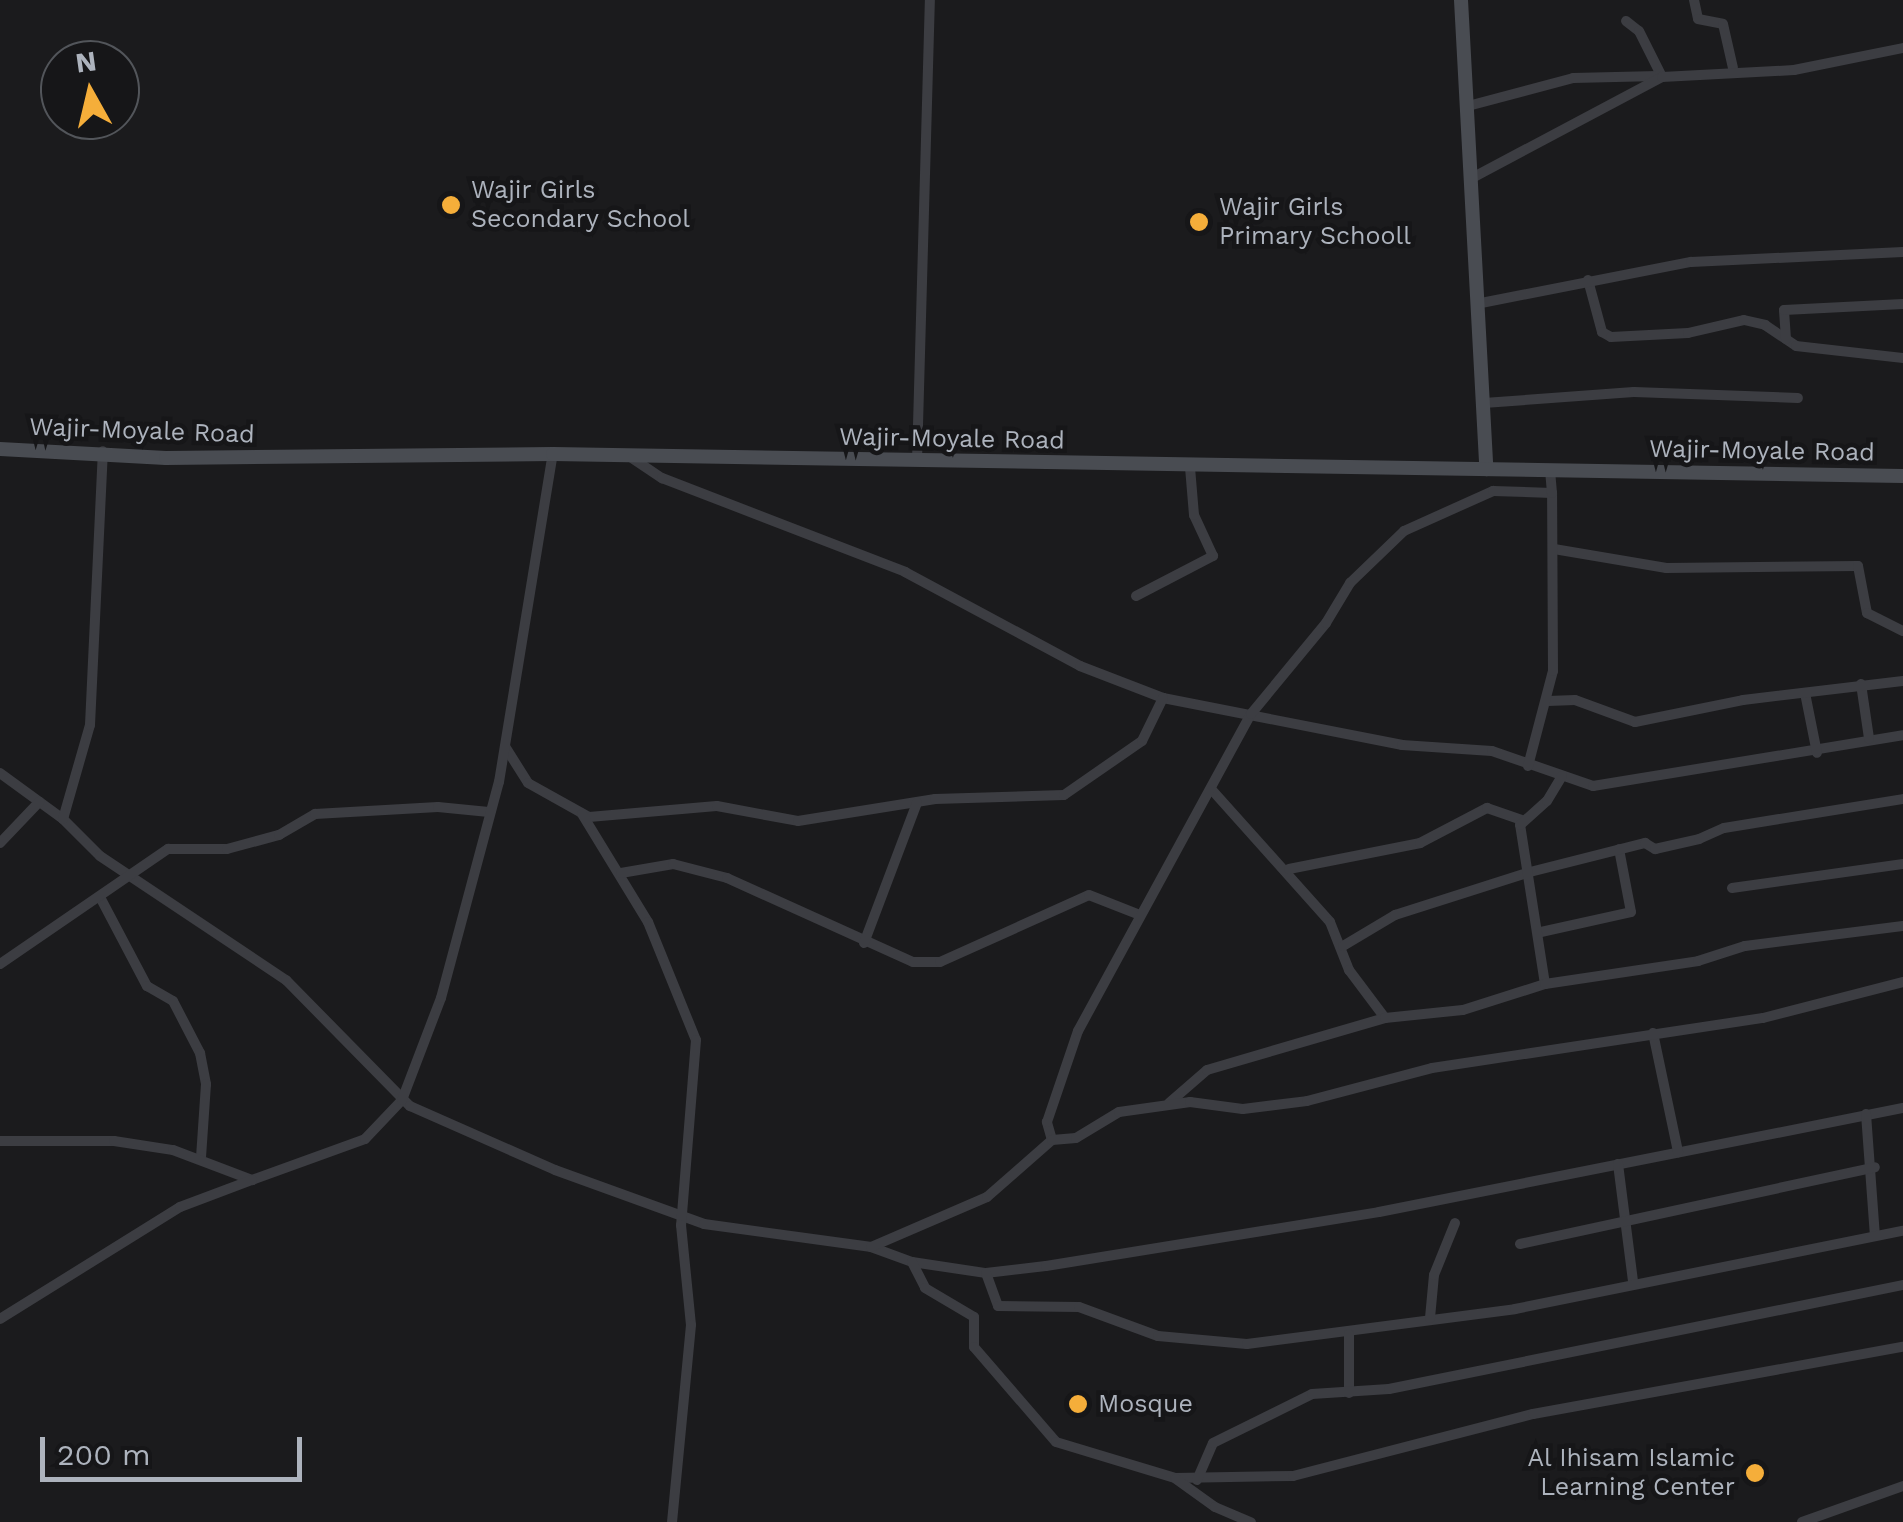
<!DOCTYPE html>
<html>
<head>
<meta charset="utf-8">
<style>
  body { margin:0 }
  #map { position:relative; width:1903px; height:1522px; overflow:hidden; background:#1b1b1d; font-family:"Work Sans",sans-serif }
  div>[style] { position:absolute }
  .street>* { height:10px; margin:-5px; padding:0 5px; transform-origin:5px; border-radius:5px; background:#3c3d42 }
  .secondary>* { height:14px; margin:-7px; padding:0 7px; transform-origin:7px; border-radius:7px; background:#494c52 }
  .dots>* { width:28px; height:28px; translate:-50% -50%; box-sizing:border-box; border:5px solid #161618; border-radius:50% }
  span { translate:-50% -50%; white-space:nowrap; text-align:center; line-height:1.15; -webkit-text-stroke:9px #161618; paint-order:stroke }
  .poi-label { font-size:25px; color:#adb3bd }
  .left { translate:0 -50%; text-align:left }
  .right { translate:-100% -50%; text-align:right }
  .street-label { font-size:25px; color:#adb3bd }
  .north { position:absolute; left:40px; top:40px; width:100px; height:100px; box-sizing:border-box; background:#161618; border:2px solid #52555a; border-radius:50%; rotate:352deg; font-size:28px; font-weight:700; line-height:40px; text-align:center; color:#adb3bd }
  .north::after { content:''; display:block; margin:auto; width:35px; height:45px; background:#f5ae3a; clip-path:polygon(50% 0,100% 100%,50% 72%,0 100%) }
  .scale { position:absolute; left:40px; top:1437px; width:262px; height:45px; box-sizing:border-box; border:5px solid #adb3bd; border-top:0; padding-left:12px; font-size:30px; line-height:35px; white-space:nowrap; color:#adb3bd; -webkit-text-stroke:8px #161618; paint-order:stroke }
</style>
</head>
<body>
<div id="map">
  <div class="street">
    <div style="left:1694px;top:0;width:19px;rotate:78deg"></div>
    <div style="left:1698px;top:19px;width:25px;rotate:11deg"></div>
    <div style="left:1723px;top:24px;width:45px;rotate:77.2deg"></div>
    <div style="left:1626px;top:21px;width:16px;rotate:38deg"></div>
    <div style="left:1639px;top:31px;width:51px;rotate:63.4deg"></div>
    <div style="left:1468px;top:106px;width:109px;rotate:-14.9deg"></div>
    <div style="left:1573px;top:78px;width:85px;rotate:-1.3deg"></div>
    <div style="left:1472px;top:178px;width:215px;rotate:-28deg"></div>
    <div style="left:1662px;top:77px;width:132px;rotate:-3deg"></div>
    <div style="left:1794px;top:70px;width:111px;rotate:-11.4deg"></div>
    <div style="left:1588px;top:280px;width:54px;rotate:74.9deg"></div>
    <div style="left:1602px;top:332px;width:10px;rotate:29deg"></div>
    <div style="left:1611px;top:337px;width:77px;rotate:-3deg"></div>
    <div style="left:1688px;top:333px;width:57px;rotate:-13.1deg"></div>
    <div style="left:1744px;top:320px;width:22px;rotate:13deg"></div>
    <div style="left:1765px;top:325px;width:37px;rotate:34deg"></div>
    <div style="left:1796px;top:346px;width:108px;rotate:6.4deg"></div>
    <div style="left:1476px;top:304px;width:219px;rotate:-11.1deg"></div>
    <div style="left:1691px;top:262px;width:212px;rotate:-2.7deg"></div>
    <div style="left:1786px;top:339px;width:29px;rotate:-94deg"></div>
    <div style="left:1784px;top:310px;width:119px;rotate:-2.9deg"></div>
    <div style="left:1484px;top:403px;width:150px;rotate:-4.2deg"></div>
    <div style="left:1634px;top:392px;width:164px;rotate:2.1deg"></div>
    <div style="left:629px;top:456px;width:40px;rotate:34deg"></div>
    <div style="left:662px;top:478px;width:261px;rotate:21.1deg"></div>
    <div style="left:905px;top:572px;width:199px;rotate:28.2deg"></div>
    <div style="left:1080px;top:666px;width:89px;rotate:21.1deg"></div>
    <div style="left:1163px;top:698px;width:244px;rotate:11.1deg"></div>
    <div style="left:1402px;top:745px;width:90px;rotate:3.8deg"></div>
    <div style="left:1492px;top:751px;width:107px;rotate:19.1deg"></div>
    <div style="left:1593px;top:786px;width:314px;rotate:-9.3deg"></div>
    <div style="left:917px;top:461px;width:461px;rotate:-88.4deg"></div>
    <div style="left:1554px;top:549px;width:114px;rotate:9.6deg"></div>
    <div style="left:1666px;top:568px;width:192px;rotate:-0.6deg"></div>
    <div style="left:1858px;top:566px;width:48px;rotate:79.2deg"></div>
    <div style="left:1867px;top:613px;width:40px;rotate:26.6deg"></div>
    <div style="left:1136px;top:596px;width:87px;rotate:-27.5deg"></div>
    <div style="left:1213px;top:556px;width:45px;rotate:-114.9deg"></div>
    <div style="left:1194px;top:515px;width:48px;rotate:-94.8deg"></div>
    <div style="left:1861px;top:684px;width:55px;rotate:81.6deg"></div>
    <div style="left:1805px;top:693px;width:61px;rotate:78.7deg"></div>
    <div style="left:1548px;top:701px;width:27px;rotate:-2deg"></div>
    <div style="left:1575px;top:700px;width:64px;rotate:20.1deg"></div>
    <div style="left:1635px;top:722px;width:110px;rotate:-11.5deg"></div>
    <div style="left:1743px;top:700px;width:161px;rotate:-6.8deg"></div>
    <div style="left:506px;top:748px;width:41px;rotate:57.8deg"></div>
    <div style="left:528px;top:783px;width:70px;rotate:29.1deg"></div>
    <div style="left:589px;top:817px;width:128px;rotate:-4.9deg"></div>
    <div style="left:717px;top:806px;width:82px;rotate:10.5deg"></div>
    <div style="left:798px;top:821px;width:139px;rotate:-9.1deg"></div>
    <div style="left:935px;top:799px;width:129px;rotate:-1.8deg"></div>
    <div style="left:1064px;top:795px;width:95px;rotate:-34.7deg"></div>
    <div style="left:1142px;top:741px;width:48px;rotate:-64deg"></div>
    <div style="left:1528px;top:766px;width:98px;rotate:-75.3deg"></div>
    <div style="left:1553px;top:671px;width:178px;rotate:-90.3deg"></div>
    <div style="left:0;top:773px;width:78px;rotate:36.1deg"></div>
    <div style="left:63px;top:819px;width:52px;rotate:45deg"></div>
    <div style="left:100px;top:856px;width:224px;rotate:33.7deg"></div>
    <div style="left:286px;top:980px;width:177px;rotate:45.5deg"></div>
    <div style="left:410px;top:1106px;width:158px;rotate:23.8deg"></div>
    <div style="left:555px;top:1170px;width:158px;rotate:19.9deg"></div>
    <div style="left:704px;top:1224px;width:169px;rotate:7.8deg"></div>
    <div style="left:871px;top:1247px;width:44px;rotate:20.1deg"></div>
    <div style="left:912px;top:1262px;width:75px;rotate:8.5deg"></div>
    <div style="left:986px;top:1273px;width:60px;rotate:-6.7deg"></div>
    <div style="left:1046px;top:1266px;width:337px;rotate:-9.2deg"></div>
    <div style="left:1379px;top:1212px;width:534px;rotate:-11.23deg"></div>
    <div style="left:1212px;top:790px;width:177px;rotate:48.2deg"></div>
    <div style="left:1330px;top:922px;width:52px;rotate:68.4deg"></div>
    <div style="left:1349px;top:970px;width:60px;rotate:53.1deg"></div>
    <div style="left:582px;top:814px;width:127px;rotate:58.6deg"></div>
    <div style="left:648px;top:922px;width:127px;rotate:67.9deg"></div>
    <div style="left:696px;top:1040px;width:186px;rotate:94.6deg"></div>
    <div style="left:681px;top:1225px;width:100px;rotate:84.3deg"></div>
    <div style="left:691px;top:1325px;width:198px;rotate:95.5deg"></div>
    <div style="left:63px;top:819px;width:98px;rotate:-74deg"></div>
    <div style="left:90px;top:725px;width:274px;rotate:-87.3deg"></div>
    <div style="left:0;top:843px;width:57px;rotate:-46.4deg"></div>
    <div style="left:1289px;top:869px;width:134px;rotate:-11.2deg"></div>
    <div style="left:1420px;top:843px;width:76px;rotate:-27.6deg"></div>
    <div style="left:1487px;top:808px;width:36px;rotate:19deg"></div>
    <div style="left:621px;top:873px;width:53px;rotate:-9.8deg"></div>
    <div style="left:673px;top:864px;width:56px;rotate:14.5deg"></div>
    <div style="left:727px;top:878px;width:204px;rotate:24.3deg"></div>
    <div style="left:913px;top:962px;width:27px"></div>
    <div style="left:940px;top:962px;width:163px;rotate:-24.2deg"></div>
    <div style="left:1089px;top:895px;width:55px;rotate:21.4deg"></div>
    <div style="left:1732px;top:888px;width:173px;rotate:-8deg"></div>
    <div style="left:100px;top:897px;width:101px;rotate:62.2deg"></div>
    <div style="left:147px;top:986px;width:30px;rotate:30deg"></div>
    <div style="left:173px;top:1001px;width:59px;rotate:62.6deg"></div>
    <div style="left:200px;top:1053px;width:32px;rotate:79deg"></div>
    <div style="left:206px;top:1084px;width:74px;rotate:93.9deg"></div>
    <div style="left:1541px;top:932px;width:92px;rotate:-12.5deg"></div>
    <div style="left:1631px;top:912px;width:64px;rotate:-100.8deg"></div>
    <div style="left:864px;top:943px;width:150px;rotate:-69.3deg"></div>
    <div style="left:1343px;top:946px;width:61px;rotate:-30.8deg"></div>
    <div style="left:1395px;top:915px;width:142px;rotate:-17.7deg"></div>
    <div style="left:1530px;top:872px;width:119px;rotate:-14.2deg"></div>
    <div style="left:1645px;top:843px;width:12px;rotate:31deg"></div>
    <div style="left:1655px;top:849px;width:45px;rotate:-12.8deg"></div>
    <div style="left:1699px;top:839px;width:27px;rotate:-24deg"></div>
    <div style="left:1724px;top:828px;width:181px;rotate:-9.2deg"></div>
    <div style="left:0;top:964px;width:204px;rotate:-34.4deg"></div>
    <div style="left:168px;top:849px;width:59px"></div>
    <div style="left:227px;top:849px;width:54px;rotate:-15.1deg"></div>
    <div style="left:279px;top:835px;width:42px;rotate:-30.3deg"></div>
    <div style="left:315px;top:814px;width:123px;rotate:-3.3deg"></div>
    <div style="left:438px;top:807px;width:51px;rotate:5.6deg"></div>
    <div style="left:1545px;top:984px;width:161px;rotate:-98.9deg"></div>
    <div style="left:1520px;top:825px;width:36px;rotate:-42deg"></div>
    <div style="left:1547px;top:801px;width:29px;rotate:-59deg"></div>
    <div style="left:1653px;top:1033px;width:122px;rotate:78.1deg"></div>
    <div style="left:1169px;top:1103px;width:50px;rotate:-41deg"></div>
    <div style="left:1207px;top:1070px;width:185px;rotate:-16.3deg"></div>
    <div style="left:1385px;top:1018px;width:78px;rotate:-5.9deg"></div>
    <div style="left:1463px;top:1010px;width:86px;rotate:-17.6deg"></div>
    <div style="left:1545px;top:984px;width:155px;rotate:-8.5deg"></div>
    <div style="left:1698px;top:961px;width:49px;rotate:-17.7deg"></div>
    <div style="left:1745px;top:946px;width:159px;rotate:-7.2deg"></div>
    <div style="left:1866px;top:1114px;width:122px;rotate:85.8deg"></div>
    <div style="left:1052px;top:1140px;width:19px;rotate:-106deg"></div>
    <div style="left:1047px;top:1122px;width:96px;rotate:-71.2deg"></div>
    <div style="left:1078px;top:1031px;width:361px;rotate:-61.4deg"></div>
    <div style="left:1251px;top:714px;width:118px;rotate:-50.5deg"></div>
    <div style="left:1326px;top:623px;width:47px;rotate:-59deg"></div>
    <div style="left:1350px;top:583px;width:75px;rotate:-43.9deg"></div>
    <div style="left:1404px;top:531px;width:98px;rotate:-24.2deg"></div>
    <div style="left:1493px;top:491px;width:59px;rotate:1.9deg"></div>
    <div style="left:1552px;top:493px;width:23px;rotate:-95deg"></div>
    <div style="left:0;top:1141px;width:114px"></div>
    <div style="left:114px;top:1141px;width:60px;rotate:8.7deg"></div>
    <div style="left:173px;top:1150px;width:85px;rotate:20.8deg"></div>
    <div style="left:252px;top:1180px;width:120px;rotate:-19.9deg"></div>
    <div style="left:365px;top:1139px;width:54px;rotate:-46.5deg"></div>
    <div style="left:402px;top:1100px;width:109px;rotate:-69.1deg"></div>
    <div style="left:441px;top:998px;width:224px;rotate:-75deg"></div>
    <div style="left:499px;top:782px;width:332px;rotate:-80.7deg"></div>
    <div style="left:1618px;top:1164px;width:118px;rotate:82.7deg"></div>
    <div style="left:1520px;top:1244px;width:363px;rotate:-12.2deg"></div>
    <div style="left:871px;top:1247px;width:126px;rotate:-23.3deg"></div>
    <div style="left:987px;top:1197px;width:86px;rotate:-41.2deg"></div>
    <div style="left:1052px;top:1140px;width:24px;rotate:-5deg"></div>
    <div style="left:1076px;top:1138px;width:50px;rotate:-31.2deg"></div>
    <div style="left:1119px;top:1112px;width:72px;rotate:-8deg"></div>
    <div style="left:1190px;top:1102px;width:53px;rotate:7.5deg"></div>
    <div style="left:1243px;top:1109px;width:64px;rotate:-7.1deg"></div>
    <div style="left:1307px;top:1101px;width:129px;rotate:-14.8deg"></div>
    <div style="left:1432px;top:1068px;width:335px;rotate:-8.6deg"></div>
    <div style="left:1763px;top:1018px;width:145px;rotate:-14.4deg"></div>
    <div style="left:912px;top:1262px;width:29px;rotate:63deg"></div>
    <div style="left:925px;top:1288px;width:57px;rotate:30.6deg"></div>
    <div style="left:974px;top:1317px;width:30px;rotate:90deg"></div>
    <div style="left:974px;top:1347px;width:125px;rotate:49.2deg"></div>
    <div style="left:1056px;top:1442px;width:124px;rotate:16.8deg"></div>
    <div style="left:1175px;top:1478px;width:118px;rotate:-1deg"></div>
    <div style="left:1293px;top:1476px;width:248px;rotate:-14.5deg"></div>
    <div style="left:1533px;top:1414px;width:376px;rotate:-10.3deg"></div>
    <div style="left:986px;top:1273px;width:35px;rotate:70deg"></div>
    <div style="left:998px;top:1306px;width:81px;rotate:0.7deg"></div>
    <div style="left:1079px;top:1307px;width:84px;rotate:20.2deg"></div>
    <div style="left:1158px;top:1336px;width:89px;rotate:5.1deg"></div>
    <div style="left:1247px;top:1344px;width:270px;rotate:-7.4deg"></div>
    <div style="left:1515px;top:1309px;width:396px;rotate:-11.4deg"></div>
    <div style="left:1430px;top:1318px;width:43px;rotate:-84.7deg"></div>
    <div style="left:1434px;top:1275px;width:56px;rotate:-68deg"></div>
    <div style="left:0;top:1319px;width:212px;rotate:-31.9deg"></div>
    <div style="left:180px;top:1207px;width:77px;rotate:-20.6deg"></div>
    <div style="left:1349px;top:1334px;width:59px;rotate:90deg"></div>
    <div style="left:1176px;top:1479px;width:48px;rotate:35.7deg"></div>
    <div style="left:1215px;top:1507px;width:39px;rotate:23deg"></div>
    <div style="left:1197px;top:1480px;width:40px;rotate:-66.6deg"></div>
    <div style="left:1213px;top:1443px;width:110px;rotate:-26.3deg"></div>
    <div style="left:1312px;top:1394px;width:77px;rotate:-3.7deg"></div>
    <div style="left:1389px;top:1389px;width:524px;rotate:-11.44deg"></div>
    <div style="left:1802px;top:1522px;width:107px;rotate:-19.6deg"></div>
  </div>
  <div class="secondary">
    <div style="left:1461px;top:0;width:470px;rotate:86.9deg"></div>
    <div style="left:0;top:449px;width:166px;rotate:3.1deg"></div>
    <div style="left:166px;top:458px;width:387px;rotate:-0.6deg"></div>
    <div style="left:553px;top:454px;width:1350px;rotate:0.93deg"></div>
  </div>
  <div class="dots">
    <div style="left:451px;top:205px;background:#f5ae3a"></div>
    <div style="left:1199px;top:222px;background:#f5ae3a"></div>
    <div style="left:1078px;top:1404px;background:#f5ae3a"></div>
    <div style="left:1755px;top:1473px;background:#f5ae3a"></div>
  </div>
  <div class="poi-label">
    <span class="left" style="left:471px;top:205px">Wajir Girls<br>Secondary School</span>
    <span class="left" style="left:1219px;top:222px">Wajir Girls<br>Primary Schooll</span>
    <span class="left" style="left:1098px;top:1404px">Mosque</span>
    <span class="right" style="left:1735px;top:1473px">Al Ihisam Islamic<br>Learning Center</span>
  </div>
  <div class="street-label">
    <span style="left:142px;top:431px;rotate:2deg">Wajir-Moyale Road</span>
    <span style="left:952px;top:439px;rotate:1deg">Wajir-Moyale Road</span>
    <span style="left:1762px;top:451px;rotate:1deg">Wajir-Moyale Road</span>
  </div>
  <div class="north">N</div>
  <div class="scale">200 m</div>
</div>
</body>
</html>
